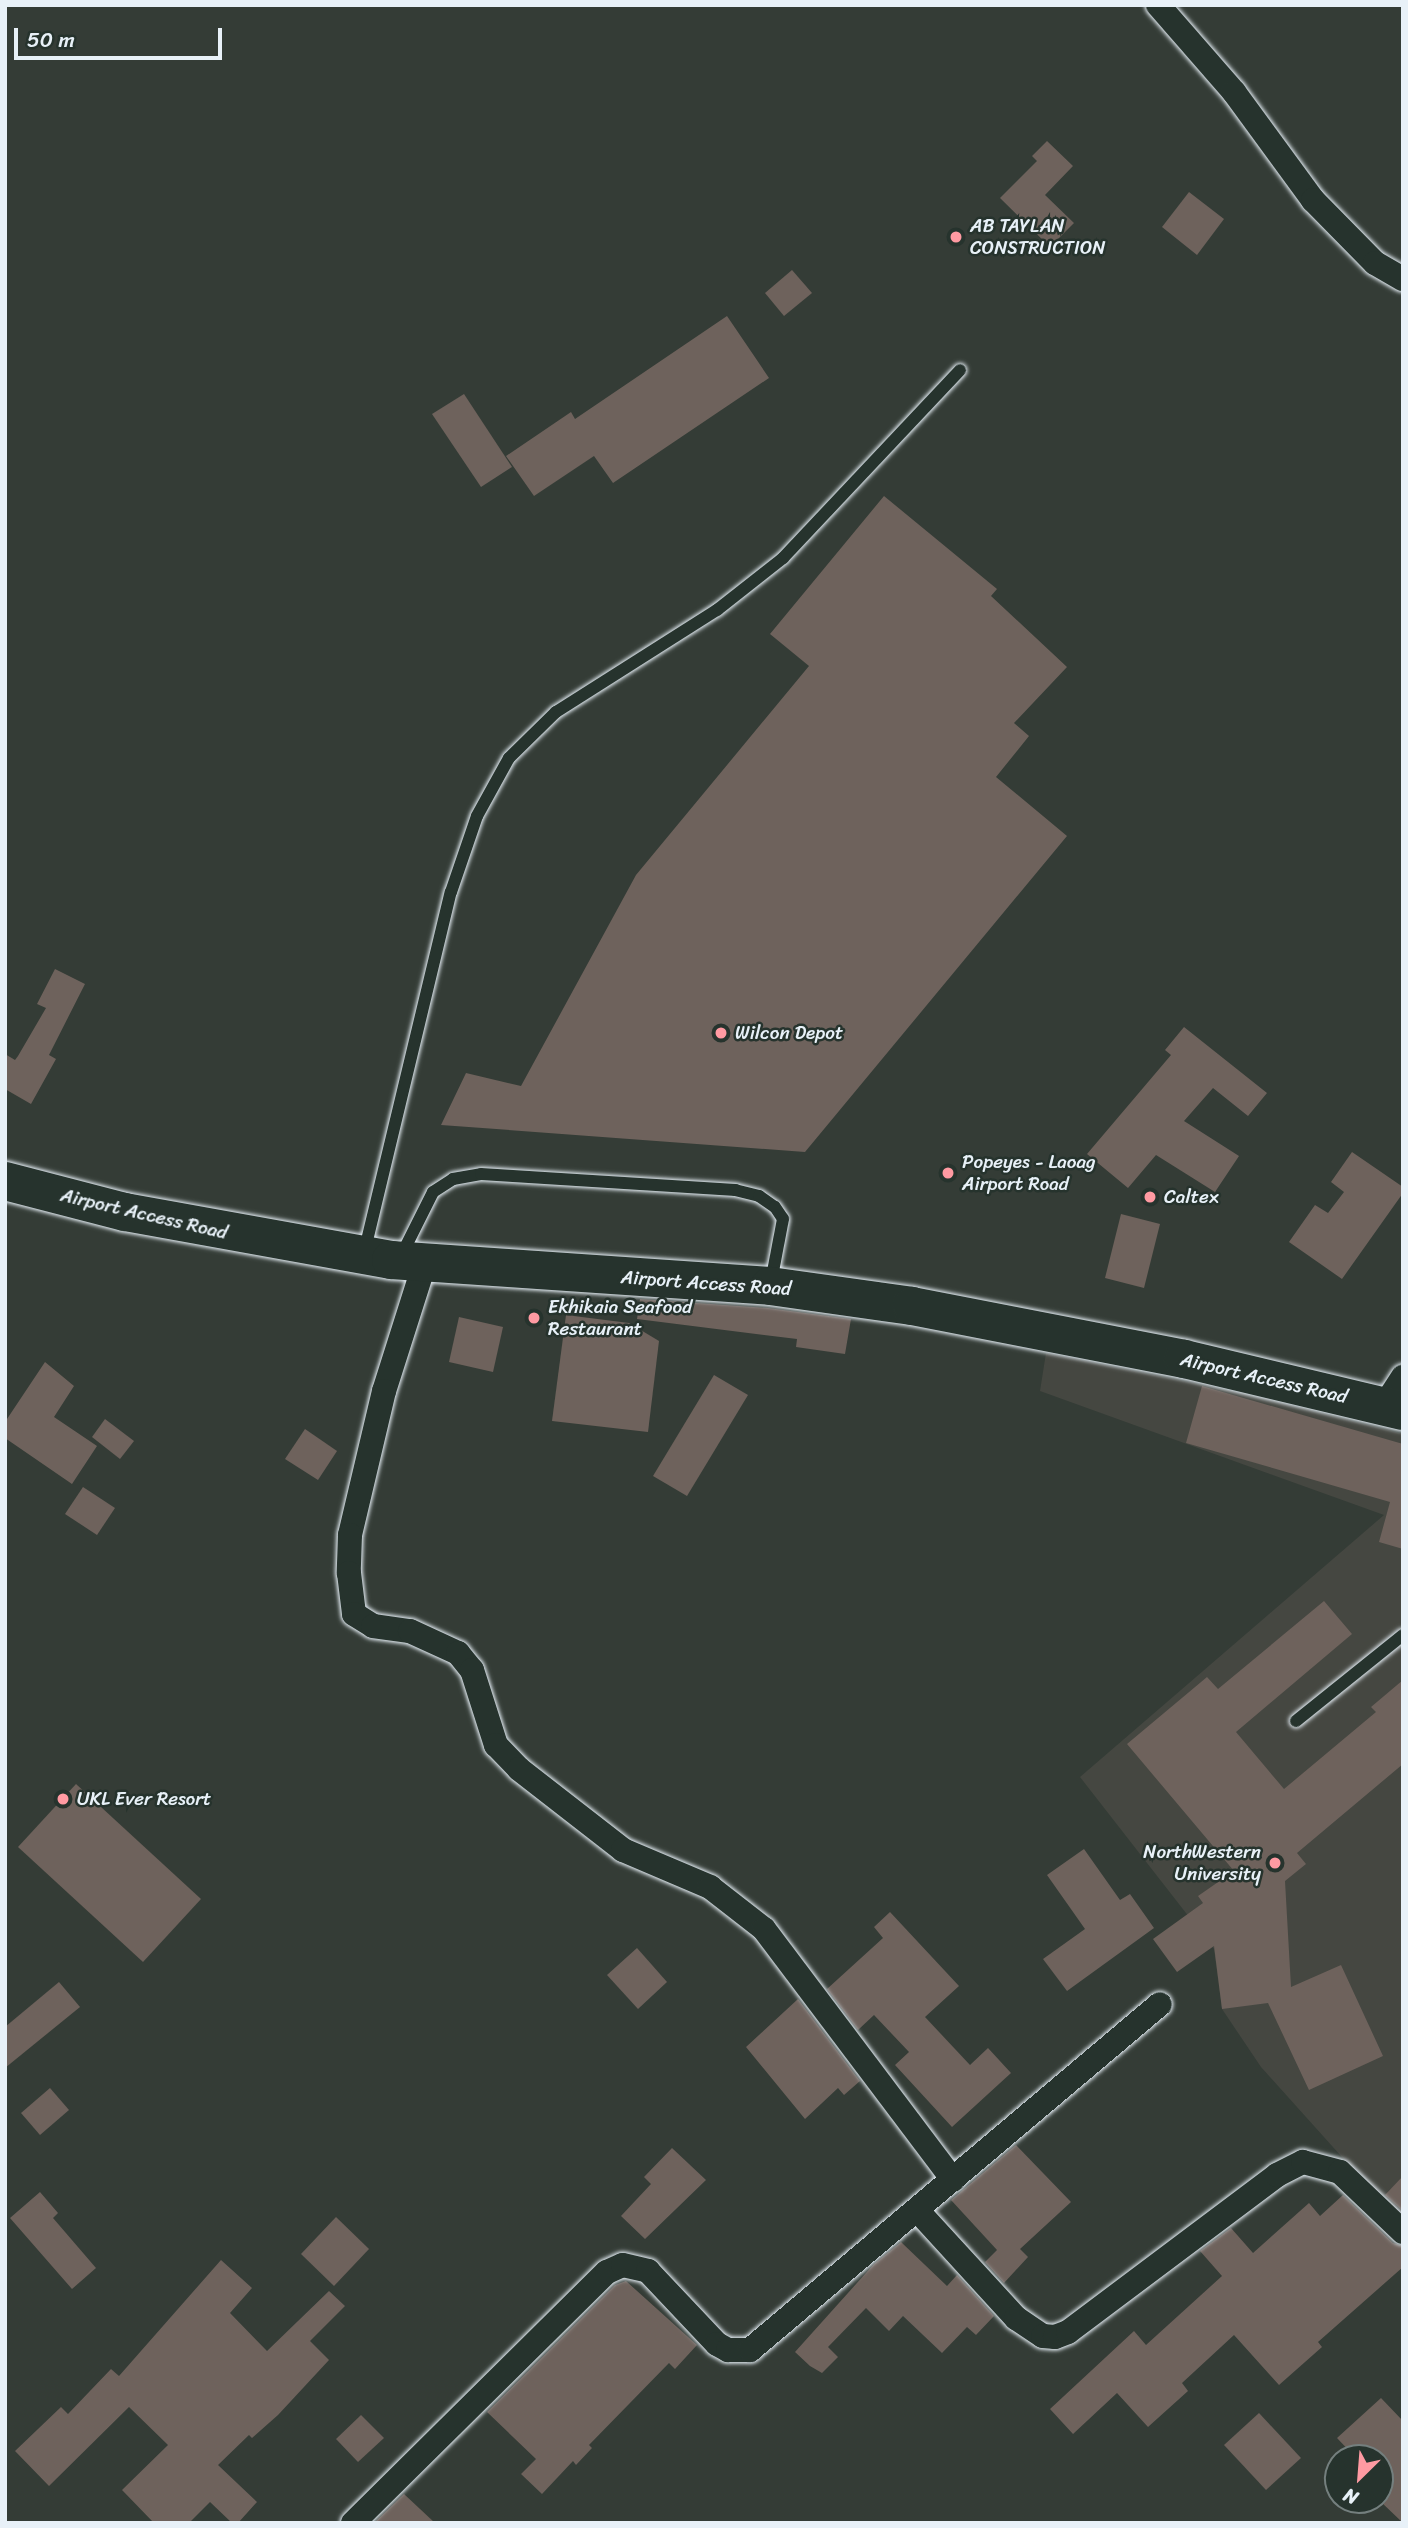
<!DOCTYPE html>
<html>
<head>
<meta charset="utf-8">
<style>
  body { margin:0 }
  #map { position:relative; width:1408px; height:2528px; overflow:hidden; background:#343c36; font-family:Sriracha,sans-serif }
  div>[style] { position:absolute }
  .built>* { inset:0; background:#454741 }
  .building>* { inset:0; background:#6e625c }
  .roads { filter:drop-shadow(0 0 2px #e8f1f8) drop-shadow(0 0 2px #e8f1f8) }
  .service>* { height:12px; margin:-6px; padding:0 6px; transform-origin:6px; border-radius:6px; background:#26332d }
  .minor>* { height:24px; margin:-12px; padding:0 12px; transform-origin:12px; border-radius:12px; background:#26332d }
  .primary>* { height:38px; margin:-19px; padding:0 19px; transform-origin:19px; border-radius:19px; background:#26332d }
  .dots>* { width:19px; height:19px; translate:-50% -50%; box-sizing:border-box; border:4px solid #26332d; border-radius:50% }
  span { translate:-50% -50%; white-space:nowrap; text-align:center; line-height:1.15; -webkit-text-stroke:5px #26332d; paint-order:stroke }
  .poi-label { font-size:19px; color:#e8f1f8 }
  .left { translate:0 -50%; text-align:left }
  .right { translate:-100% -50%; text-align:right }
  .street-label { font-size:19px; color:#e8f1f8 }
  .frame { position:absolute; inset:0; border:7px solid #e8f1f8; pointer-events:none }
  .north { position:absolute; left:1324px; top:2444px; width:70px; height:70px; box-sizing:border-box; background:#26332d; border:2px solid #747f7e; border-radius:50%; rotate:205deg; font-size:19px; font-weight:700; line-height:28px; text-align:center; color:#e8f1f8 }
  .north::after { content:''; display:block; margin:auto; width:24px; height:32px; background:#ff9aa2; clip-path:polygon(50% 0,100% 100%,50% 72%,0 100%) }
  .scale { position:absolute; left:14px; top:28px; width:208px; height:32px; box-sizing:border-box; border:4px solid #e8f1f8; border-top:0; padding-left:9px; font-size:21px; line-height:24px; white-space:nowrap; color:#e8f1f8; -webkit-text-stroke:5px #26332d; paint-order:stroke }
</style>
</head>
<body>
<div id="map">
  <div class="built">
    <div style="clip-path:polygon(1046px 1353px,1252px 1395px,1403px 1434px,1403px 2225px,1261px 2067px,1222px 2009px,1214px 1949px,1080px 1777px,1384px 1515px,1040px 1391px)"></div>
  </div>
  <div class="building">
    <div style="clip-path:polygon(1047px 141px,1073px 166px,1045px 195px,1074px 223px,1050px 247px,1000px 198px,1037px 161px,1032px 156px)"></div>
    <div style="clip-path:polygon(1189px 192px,1224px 219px,1197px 255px,1162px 227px)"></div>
    <div style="clip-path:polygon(792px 270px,812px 293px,784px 316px,765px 293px)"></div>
    <div style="clip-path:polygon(727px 316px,769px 378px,613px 483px,594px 456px,534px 496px,506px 456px,571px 412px,575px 419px)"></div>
    <div style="clip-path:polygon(464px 394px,512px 467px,481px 487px,432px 414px)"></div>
    <div style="clip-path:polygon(884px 496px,997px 589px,991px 596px,1067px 667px,1014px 723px,1029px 736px,996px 777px,1067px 836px,805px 1152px,441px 1125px,466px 1073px,521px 1086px,636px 875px,809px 666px,770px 634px)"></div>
    <div style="clip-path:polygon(55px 969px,85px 984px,49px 1055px,56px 1059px,31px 1104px,5px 1089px,5px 1054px,15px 1060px,18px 1056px,46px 1008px,37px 1004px)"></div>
    <div style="clip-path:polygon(1184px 1027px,1267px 1093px,1248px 1116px,1213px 1088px,1184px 1121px,1239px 1156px,1215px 1192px,1156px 1155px,1128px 1188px,1087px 1154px,1171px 1055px,1165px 1050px)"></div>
    <div style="clip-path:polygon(1352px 1152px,1403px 1187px,1403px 1193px,1342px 1279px,1289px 1242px,1315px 1205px,1328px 1213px,1344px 1192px,1331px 1182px)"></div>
    <div style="clip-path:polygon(1121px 1214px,1160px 1224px,1144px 1288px,1105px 1278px)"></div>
    <div style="clip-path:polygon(640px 1299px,768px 1308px,851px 1319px,845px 1354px,796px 1347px,797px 1339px,637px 1319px)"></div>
    <div style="clip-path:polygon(566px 1315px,629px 1323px,659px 1341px,648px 1432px,552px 1421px)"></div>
    <div style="clip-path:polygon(459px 1317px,503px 1327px,493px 1372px,449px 1362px)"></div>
    <div style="clip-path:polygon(45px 1362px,74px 1386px,54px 1417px,97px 1446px,72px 1484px,5px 1438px,5px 1422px)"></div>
    <div style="clip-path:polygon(714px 1375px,748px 1395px,687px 1496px,653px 1476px)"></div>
    <div style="clip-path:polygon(1202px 1386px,1403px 1444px,1403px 1549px,1379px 1542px,1390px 1502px,1186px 1443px)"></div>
    <div style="clip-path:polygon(105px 1419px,134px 1441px,120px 1459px,92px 1437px)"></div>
    <div style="clip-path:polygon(305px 1429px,337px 1451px,318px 1480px,285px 1459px)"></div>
    <div style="clip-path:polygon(83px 1487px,115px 1508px,97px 1535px,65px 1514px)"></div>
    <div style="clip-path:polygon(1324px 1601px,1352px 1634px,1236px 1732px,1284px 1789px,1376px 1712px,1371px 1707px,1403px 1680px,1403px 1764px,1297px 1853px,1306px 1864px,1285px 1881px,1291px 1987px,1341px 1965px,1383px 2056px,1309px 2090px,1268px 2003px,1222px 2009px,1214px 1946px,1177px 1972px,1153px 1939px,1203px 1903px,1198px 1896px,1234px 1871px,1127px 1744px,1207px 1677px,1218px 1689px)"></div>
    <div style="clip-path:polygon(76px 1784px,201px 1899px,143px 1962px,18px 1847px)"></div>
    <div style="clip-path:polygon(1084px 1849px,1120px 1900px,1130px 1894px,1154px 1928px,1067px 1991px,1043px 1959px,1085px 1929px,1047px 1875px)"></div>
    <div style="clip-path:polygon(890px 1912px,959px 1986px,925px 2017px,970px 2065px,988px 2048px,1011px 2073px,952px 2127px,895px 2065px,909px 2052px,874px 2015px,858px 2030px,827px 1989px,883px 1938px,874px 1927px)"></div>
    <div style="clip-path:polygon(637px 1948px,667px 1982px,638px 2009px,607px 1975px)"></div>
    <div style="clip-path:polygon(59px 1982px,80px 2007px,5px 2068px,5px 2027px)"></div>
    <div style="clip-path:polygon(798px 1999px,860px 2081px,844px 2095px,838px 2088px,805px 2119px,746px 2047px)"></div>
    <div style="clip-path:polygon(50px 2088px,69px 2110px,40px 2135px,21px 2113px)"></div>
    <div style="clip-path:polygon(1016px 2145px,1071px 2202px,1020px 2249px,1028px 2257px,1004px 2283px,985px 2262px,997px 2250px,951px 2200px)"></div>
    <div style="clip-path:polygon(672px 2148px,706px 2180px,645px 2239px,621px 2216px,651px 2184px,644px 2177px)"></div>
    <div style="clip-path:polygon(1403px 2176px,1403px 2211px,1385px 2195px)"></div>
    <div style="clip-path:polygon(40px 2192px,58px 2213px,53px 2218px,96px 2268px,72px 2289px,10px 2218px)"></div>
    <div style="clip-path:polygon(1343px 2195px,1393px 2243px,1403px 2246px,1403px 2267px,1318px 2342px,1322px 2347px,1279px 2385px,1234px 2335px,1182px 2383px,1188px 2391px,1148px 2427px,1117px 2393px,1073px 2434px,1050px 2409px,1134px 2331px,1146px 2345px,1222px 2276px,1200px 2251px,1231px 2228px,1253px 2253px,1309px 2203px,1320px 2216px)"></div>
    <div style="clip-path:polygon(336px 2217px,369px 2249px,334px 2286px,301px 2254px)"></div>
    <div style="clip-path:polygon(901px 2242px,947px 2286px,957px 2275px,994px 2316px,976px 2335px,967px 2327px,942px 2353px,903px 2316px,889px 2331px,866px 2308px,828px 2347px,838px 2357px,822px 2373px,810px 2366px,795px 2352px,874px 2264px)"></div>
    <div style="clip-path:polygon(221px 2260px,252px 2288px,230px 2313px,267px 2351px,329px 2291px,345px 2306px,310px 2341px,329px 2360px,278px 2415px,252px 2438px,249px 2435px,218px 2465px,257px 2502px,238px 2523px,232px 2523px,210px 2502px,189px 2523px,154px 2523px,122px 2490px,168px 2445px,129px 2407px,49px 2486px,15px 2451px,61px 2407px,68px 2414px,111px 2369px,119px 2376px)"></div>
    <div style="clip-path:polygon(626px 2281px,697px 2345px,675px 2369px,669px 2363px,589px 2445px,592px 2448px,576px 2465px,573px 2461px,542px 2494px,521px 2474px,536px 2459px,487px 2412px,615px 2285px)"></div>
    <div style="clip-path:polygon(1381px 2398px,1403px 2421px,1403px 2523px,1380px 2501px,1380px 2458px,1356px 2458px,1337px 2438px)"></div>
    <div style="clip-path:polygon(1259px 2413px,1301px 2458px,1266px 2490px,1224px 2445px)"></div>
    <div style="clip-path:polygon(361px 2415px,384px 2438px,358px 2462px,336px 2439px)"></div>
    <div style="clip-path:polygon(404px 2494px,435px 2523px,374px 2523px)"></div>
  </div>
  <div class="roads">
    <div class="service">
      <div style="left:364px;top:1253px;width:371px;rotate:-76.5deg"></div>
      <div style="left:451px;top:892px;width:80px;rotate:-71.1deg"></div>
      <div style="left:477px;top:816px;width:66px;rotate:-61.1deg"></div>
      <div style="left:509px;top:758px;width:66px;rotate:-44.4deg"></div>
      <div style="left:556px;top:712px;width:191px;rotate:-32.4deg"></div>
      <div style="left:717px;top:610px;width:84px;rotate:-38.2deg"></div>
      <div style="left:783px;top:558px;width:258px;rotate:-46.7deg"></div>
      <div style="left:402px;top:1254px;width:69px;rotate:-63.4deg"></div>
      <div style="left:433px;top:1192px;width:24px;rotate:-33deg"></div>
      <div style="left:453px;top:1179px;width:28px;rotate:-10deg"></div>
      <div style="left:481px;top:1174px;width:255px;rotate:3.6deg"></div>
      <div style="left:735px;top:1190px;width:25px;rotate:14deg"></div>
      <div style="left:759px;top:1196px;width:19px;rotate:35deg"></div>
      <div style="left:775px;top:1207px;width:14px;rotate:56deg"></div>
      <div style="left:783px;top:1219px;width:64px;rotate:100.8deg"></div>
      <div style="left:1296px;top:1721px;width:137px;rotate:-38.8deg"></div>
    </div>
    <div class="minor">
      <div style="left:1158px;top:5px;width:116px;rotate:48.9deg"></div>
      <div style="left:1234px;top:92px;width:134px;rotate:53.8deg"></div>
      <div style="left:1313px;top:200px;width:88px;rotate:45.5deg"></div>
      <div style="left:1375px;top:263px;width:32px;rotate:30deg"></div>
      <div style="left:425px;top:1262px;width:135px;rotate:107.6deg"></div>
      <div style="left:384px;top:1391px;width:148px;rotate:103.3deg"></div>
      <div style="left:350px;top:1535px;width:38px;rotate:92deg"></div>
      <div style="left:349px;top:1573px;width:41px;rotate:83deg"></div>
      <div style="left:354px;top:1614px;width:22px;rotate:32deg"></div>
      <div style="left:373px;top:1626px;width:37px;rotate:8deg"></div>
      <div style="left:410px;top:1631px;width:53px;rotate:24.6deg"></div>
      <div style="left:458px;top:1653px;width:22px;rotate:51deg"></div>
      <div style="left:472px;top:1670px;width:79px;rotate:72.3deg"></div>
      <div style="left:496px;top:1745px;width:33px;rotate:46deg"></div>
      <div style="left:519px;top:1769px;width:132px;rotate:37.9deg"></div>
      <div style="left:623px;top:1850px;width:95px;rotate:23deg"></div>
      <div style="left:710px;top:1887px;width:68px;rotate:37.9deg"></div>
      <div style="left:764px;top:1929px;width:314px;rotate:53deg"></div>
      <div style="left:1384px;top:1406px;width:35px;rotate:-57deg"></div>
      <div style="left:917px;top:2210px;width:147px;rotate:47.5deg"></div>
      <div style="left:1016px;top:2318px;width:32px;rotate:34deg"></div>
      <div style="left:1043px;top:2336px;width:12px;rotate:5deg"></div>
      <div style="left:1055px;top:2337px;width:14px;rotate:-21deg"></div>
      <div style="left:1068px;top:2332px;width:261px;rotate:-36.9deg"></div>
      <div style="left:1277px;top:2175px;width:29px;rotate:-27deg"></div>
      <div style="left:1303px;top:2162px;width:38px;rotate:15deg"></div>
      <div style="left:1340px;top:2172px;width:87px;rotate:43.6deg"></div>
      <div style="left:353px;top:2523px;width:357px;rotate:-44.7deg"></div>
      <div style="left:607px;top:2272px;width:17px;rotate:-24deg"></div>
      <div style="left:623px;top:2265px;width:26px;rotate:13deg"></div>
      <div style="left:648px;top:2271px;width:100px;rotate:46.6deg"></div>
      <div style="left:717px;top:2344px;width:13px;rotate:29deg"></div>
      <div style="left:728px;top:2350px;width:22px"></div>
      <div style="left:750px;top:2350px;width:536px;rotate:-40.16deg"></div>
    </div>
    <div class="primary">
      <div style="left:5px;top:1181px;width:124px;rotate:14.5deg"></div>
      <div style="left:125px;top:1212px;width:270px;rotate:10.2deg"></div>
      <div style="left:391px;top:1260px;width:380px;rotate:3.9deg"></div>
      <div style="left:770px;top:1286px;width:143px;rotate:8deg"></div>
      <div style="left:912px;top:1306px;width:277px;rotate:11deg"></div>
      <div style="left:1184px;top:1359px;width:225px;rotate:13.4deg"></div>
    </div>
  </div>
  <div class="dots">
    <div style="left:956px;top:237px;background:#ff9aa2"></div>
    <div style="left:721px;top:1033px;background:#ff9aa2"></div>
    <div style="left:948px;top:1173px;background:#ff9aa2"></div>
    <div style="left:1150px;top:1197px;background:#ff9aa2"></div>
    <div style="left:534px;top:1318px;background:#ff9aa2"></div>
    <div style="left:63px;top:1799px;background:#ff9aa2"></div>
    <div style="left:1275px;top:1863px;background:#ff9aa2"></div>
  </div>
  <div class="poi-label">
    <span class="left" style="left:970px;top:237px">AB TAYLAN<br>CONSTRUCTION</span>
    <span class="left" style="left:735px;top:1033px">Wilcon Depot</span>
    <span class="left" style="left:962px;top:1173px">Popeyes - Laoag<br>Airport Road</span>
    <span class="left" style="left:1164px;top:1197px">Caltex</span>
    <span class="left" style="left:548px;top:1318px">Ekhikaia Seafood<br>Restaurant</span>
    <span class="left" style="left:77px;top:1799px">UKL Ever Resort</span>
    <span class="right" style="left:1261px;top:1863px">NorthWestern<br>University</span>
  </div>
  <div class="street-label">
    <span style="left:144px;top:1214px;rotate:13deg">Airport Access Road</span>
    <span style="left:706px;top:1283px;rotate:4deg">Airport Access Road</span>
    <span style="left:1264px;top:1378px;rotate:13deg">Airport Access Road</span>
  </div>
  <div class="frame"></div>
  <div class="north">N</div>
  <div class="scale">50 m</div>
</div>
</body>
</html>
